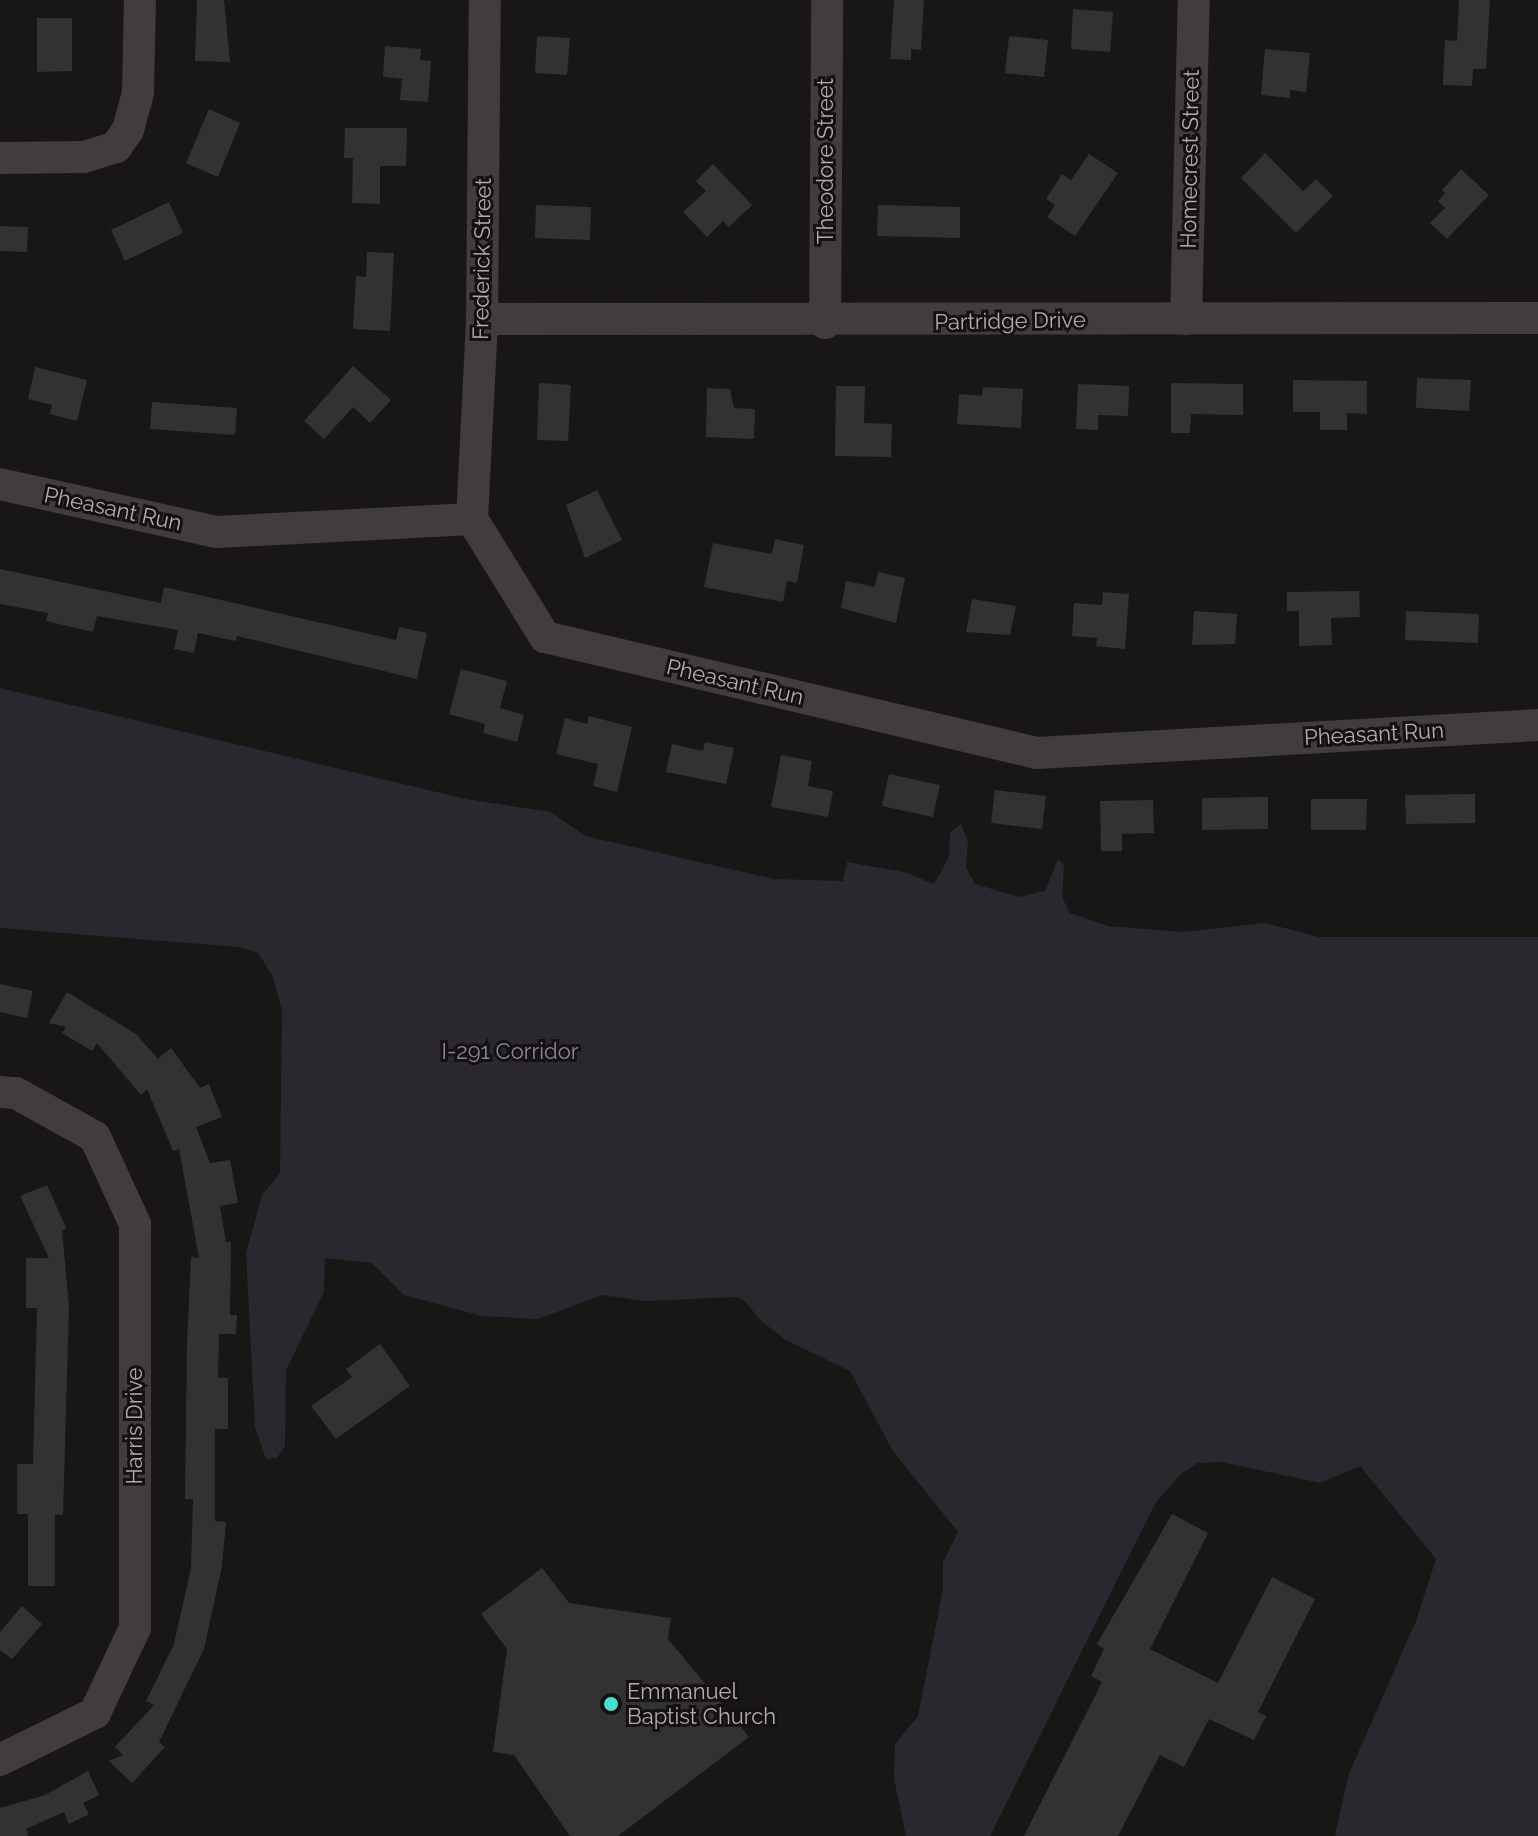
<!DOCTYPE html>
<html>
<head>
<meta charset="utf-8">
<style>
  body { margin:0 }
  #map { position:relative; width:1538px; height:1836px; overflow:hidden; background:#181716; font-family:Raleway,sans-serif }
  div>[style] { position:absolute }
  .green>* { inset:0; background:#2a272e }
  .building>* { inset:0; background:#343231 }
  .minor>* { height:32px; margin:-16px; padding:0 16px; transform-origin:16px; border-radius:16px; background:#413d3d }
  .dots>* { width:22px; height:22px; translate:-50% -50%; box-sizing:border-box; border:4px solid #131211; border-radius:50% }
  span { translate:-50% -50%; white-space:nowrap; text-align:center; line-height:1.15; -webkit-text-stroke:6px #131211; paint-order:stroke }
  .street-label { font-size:22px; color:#b6aaaa }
  .park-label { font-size:22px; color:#8c839f }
  .poi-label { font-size:22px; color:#b6aaaa }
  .left { translate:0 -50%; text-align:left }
</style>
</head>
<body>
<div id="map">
  <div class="green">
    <div style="clip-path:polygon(0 688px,466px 799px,551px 812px,585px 836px,774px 879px,843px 881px,847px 862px,904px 872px,934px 884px,949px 857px,950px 832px,961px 824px,968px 841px,966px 868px,975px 884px,1019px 897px,1045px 891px,1058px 859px,1064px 865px,1062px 897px,1070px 913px,1108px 926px,1183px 932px,1265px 923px,1319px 937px,1538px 937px,1538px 1836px,1335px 1836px,1348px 1776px,1416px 1621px,1436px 1559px,1360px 1466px,1321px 1483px,1221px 1462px,1198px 1463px,1182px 1473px,1156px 1502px,990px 1836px,906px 1836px,894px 1779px,895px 1744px,918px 1716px,943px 1589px,943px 1562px,958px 1532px,893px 1451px,850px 1371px,786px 1340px,761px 1321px,745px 1301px,736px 1297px,645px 1301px,602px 1295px,538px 1319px,482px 1316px,404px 1295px,372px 1263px,325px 1258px,324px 1292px,286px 1370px,285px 1446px,277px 1458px,266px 1459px,255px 1427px,246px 1253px,262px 1195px,280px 1173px,282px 1010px,272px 975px,258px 953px,239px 947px,0 928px)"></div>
  </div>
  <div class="building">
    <div style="clip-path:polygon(197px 0,224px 0,230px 62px,195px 61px)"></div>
    <div style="clip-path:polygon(894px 0,924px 0,921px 50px,911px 49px,911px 60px,890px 59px)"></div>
    <div style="clip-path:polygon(1459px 0,1490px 0,1486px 69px,1473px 69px,1472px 86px,1443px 85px,1445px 40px,1457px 41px)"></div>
    <div style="clip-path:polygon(1073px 9px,1113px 12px,1110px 52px,1071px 49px)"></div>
    <div style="clip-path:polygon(37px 18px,72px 18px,72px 71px,37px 72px)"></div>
    <div style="clip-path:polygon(537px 36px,570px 38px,567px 75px,535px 73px)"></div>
    <div style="clip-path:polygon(1009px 36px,1048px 40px,1044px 77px,1005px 73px)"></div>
    <div style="clip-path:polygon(385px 46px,421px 49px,420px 60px,431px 61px,428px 102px,400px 100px,402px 79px,383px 77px)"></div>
    <div style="clip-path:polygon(1265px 49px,1310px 53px,1306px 92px,1290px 90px,1290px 98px,1261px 95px)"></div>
    <div style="clip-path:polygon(209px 109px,240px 123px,218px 177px,186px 163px)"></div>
    <div style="clip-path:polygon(345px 128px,407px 128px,406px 166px,380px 166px,380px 204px,352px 203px,353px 158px,344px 158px)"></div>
    <div style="clip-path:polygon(1265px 153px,1303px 191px,1316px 179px,1333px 196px,1296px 233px,1241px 178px)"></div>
    <div style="clip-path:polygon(1089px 154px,1118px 173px,1075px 236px,1047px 217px,1055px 205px,1046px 199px,1062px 174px,1071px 180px)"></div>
    <div style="clip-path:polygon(713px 164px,752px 205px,729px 227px,723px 221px,707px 237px,683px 212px,706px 191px,696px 181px)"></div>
    <div style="clip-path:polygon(1461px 169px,1489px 195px,1447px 239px,1430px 223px,1445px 208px,1438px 201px,1445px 193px,1442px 190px)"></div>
    <div style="clip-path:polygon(169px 202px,183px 233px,125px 261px,111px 230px)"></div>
    <div style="clip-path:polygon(536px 205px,591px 207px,590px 240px,535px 238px)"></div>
    <div style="clip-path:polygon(878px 205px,960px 207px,960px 238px,877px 236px)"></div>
    <div style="clip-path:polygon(0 226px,28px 227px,27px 252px,0 251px)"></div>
    <div style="clip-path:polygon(367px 252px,394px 253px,390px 331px,353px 329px,356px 276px,366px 277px)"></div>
    <div style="clip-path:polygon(353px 366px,391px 400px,370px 423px,353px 407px,324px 439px,304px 421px)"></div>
    <div style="clip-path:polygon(35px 367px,87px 380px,77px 421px,50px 414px,52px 405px,28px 399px)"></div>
    <div style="clip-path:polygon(1417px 378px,1471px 380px,1469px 411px,1416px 408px)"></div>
    <div style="clip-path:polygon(1293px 380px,1367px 381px,1367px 414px,1347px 413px,1347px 430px,1320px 430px,1320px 412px,1293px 412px)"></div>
    <div style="clip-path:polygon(539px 383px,571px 385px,568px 441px,537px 440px)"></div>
    <div style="clip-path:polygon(1171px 383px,1243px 384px,1243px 415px,1191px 414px,1190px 433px,1171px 433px)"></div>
    <div style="clip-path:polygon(1078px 384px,1129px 386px,1128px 416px,1098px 415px,1098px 430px,1076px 429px)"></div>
    <div style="clip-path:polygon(836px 386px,865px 386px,864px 423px,892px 424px,891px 457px,835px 456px)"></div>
    <div style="clip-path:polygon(983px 387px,1023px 389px,1021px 428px,957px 424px,959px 394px,982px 396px)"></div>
    <div style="clip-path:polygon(707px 388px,730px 389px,734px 408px,755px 409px,754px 439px,706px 437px)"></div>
    <div style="clip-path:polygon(152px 402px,237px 408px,235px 435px,150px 429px)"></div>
    <div style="clip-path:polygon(597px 490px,622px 540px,585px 558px,566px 505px)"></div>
    <div style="clip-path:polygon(775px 539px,804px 545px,797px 583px,787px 581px,783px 602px,704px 587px,713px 543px,772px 554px)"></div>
    <div style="clip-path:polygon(0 569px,161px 603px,164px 587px,396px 640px,399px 627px,427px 633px,417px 679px,237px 636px,236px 641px,198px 633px,194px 653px,174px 649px,178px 630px,97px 616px,93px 632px,46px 621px,48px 613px,0 604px)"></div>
    <div style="clip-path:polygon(878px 572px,905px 578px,896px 623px,841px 608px,846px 581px,875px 587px)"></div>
    <div style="clip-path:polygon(1359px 591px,1360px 617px,1331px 618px,1332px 645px,1299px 646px,1299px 611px,1287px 611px,1287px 592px)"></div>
    <div style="clip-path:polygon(1103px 592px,1129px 594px,1125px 649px,1096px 646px,1097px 638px,1072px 636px,1074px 603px,1102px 605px)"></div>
    <div style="clip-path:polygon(972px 599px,1016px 606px,1010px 635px,966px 632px)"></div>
    <div style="clip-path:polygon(1194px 611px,1237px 614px,1235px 644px,1192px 645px)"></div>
    <div style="clip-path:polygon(1406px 611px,1479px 614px,1478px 643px,1405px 640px)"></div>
    <div style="clip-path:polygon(461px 669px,507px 681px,500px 708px,524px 715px,517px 742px,483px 733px,485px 724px,449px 714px)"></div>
    <div style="clip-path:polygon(589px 716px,632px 727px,617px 792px,593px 786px,598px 764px,556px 754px,565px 718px,587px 724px)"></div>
    <div style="clip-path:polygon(705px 742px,734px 748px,726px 784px,666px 772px,672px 744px,703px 751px)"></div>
    <div style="clip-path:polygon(781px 755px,812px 761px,808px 786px,833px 791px,828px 817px,771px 807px)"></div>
    <div style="clip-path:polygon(889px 774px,940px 785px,933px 817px,882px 806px)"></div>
    <div style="clip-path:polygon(995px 790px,1046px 796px,1042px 829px,991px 823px)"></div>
    <div style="clip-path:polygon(1475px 794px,1475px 823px,1406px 824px,1405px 795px)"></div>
    <div style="clip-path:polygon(1268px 797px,1268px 829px,1202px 830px,1202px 798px)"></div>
    <div style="clip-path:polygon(1311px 799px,1367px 799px,1366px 830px,1311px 830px)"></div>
    <div style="clip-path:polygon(1153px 800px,1154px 833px,1122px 834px,1122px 851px,1101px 851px,1100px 801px)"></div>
    <div style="clip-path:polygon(0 984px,33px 991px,27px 1018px,0 1012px)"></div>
    <div style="clip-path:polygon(67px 992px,136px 1034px,158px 1059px,171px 1048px,200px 1088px,209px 1084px,222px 1117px,196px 1127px,210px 1163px,230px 1160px,238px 1203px,220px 1206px,226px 1242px,231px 1242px,230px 1315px,237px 1315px,236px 1334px,219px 1334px,218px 1378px,228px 1378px,228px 1429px,215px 1429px,215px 1521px,226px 1522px,222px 1566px,204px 1649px,159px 1742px,165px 1747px,132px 1783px,109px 1761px,123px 1755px,115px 1747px,154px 1705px,146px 1701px,174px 1644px,191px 1568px,193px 1499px,185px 1499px,187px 1342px,191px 1257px,199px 1258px,179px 1149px,173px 1151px,147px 1089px,141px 1095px,97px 1043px,92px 1051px,62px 1033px,66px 1027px,49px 1023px)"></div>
    <div style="clip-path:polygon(47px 1185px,66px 1228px,62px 1231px,69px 1305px,63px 1515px,55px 1514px,55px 1586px,28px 1586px,28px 1514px,17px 1514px,17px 1464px,33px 1464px,37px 1308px,26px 1308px,26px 1258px,49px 1258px,20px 1196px)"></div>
    <div style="clip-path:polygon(380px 1344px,410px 1386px,336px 1439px,311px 1406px,352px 1377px,346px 1369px)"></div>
    <div style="clip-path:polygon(1172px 1514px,1208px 1533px,1150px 1649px,1218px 1683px,1272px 1577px,1315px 1599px,1258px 1712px,1266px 1716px,1254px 1740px,1209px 1719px,1184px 1767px,1160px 1755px,1118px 1836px,1024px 1836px,1102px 1682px,1091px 1676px,1104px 1649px,1097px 1644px)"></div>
    <div style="clip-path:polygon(542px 1568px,569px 1603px,671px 1618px,668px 1639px,749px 1737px,618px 1836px,570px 1836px,514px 1755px,493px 1752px,507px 1649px,481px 1614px)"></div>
    <div style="clip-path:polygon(22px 1606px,42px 1624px,12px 1659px,0 1650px,0 1632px)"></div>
    <div style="clip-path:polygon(88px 1771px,99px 1795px,83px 1803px,89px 1814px,69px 1824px,64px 1812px,26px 1829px,28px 1836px,0 1836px,0 1808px,45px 1795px)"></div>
  </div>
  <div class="minor">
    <div style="left:0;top:158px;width:84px;rotate:-0.7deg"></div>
    <div style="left:84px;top:157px;width:34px;rotate:-17deg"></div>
    <div style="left:116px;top:147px;width:21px;rotate:-55deg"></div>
    <div style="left:128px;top:130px;width:39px;rotate:-75deg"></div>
    <div style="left:138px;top:92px;width:92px;rotate:-88.8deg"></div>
    <div style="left:482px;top:319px;width:1056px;rotate:-0.05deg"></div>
    <div style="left:1186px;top:319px;width:319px;rotate:-88.6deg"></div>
    <div style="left:825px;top:323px;width:323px;rotate:-89.6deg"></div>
    <div style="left:0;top:484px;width:222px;rotate:12.5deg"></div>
    <div style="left:217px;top:532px;width:255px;rotate:-2.9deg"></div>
    <div style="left:472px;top:519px;width:139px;rotate:58.3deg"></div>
    <div style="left:545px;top:637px;width:505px;rotate:13.27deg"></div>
    <div style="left:1037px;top:753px;width:502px;rotate:-3.2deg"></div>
    <div style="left:472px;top:519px;width:200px;rotate:-87.1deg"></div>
    <div style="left:482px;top:319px;width:319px;rotate:-89.5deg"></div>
    <div style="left:0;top:1092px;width:16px;rotate:4deg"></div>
    <div style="left:16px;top:1093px;width:90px;rotate:29.1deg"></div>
    <div style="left:95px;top:1137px;width:96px;rotate:65.3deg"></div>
    <div style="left:135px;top:1224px;width:404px;rotate:90deg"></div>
    <div style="left:135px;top:1628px;width:94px;rotate:115.2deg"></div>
    <div style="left:95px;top:1713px;width:106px;rotate:153.7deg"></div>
  </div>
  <div class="dots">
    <div style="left:611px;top:1704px;background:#48ded2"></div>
  </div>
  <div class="street-label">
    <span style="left:1190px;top:159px;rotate:-89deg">Homecrest Street</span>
    <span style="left:826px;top:161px;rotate:-90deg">Theodore Street</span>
    <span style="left:482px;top:259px;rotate:-89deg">Frederick Street</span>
    <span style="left:1010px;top:321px;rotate:-1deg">Partridge Drive</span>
    <span style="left:113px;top:509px;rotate:12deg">Pheasant Run</span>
    <span style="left:735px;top:682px;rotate:13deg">Pheasant Run</span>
    <span style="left:1374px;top:734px;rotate:-3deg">Pheasant Run</span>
    <span style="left:135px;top:1426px;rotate:-90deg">Harris Drive</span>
  </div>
  <div class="park-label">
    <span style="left:510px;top:1052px">I-291 Corridor</span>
  </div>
  <div class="poi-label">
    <span class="left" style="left:627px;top:1704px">Emmanuel<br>Baptist Church</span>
  </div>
</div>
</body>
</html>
